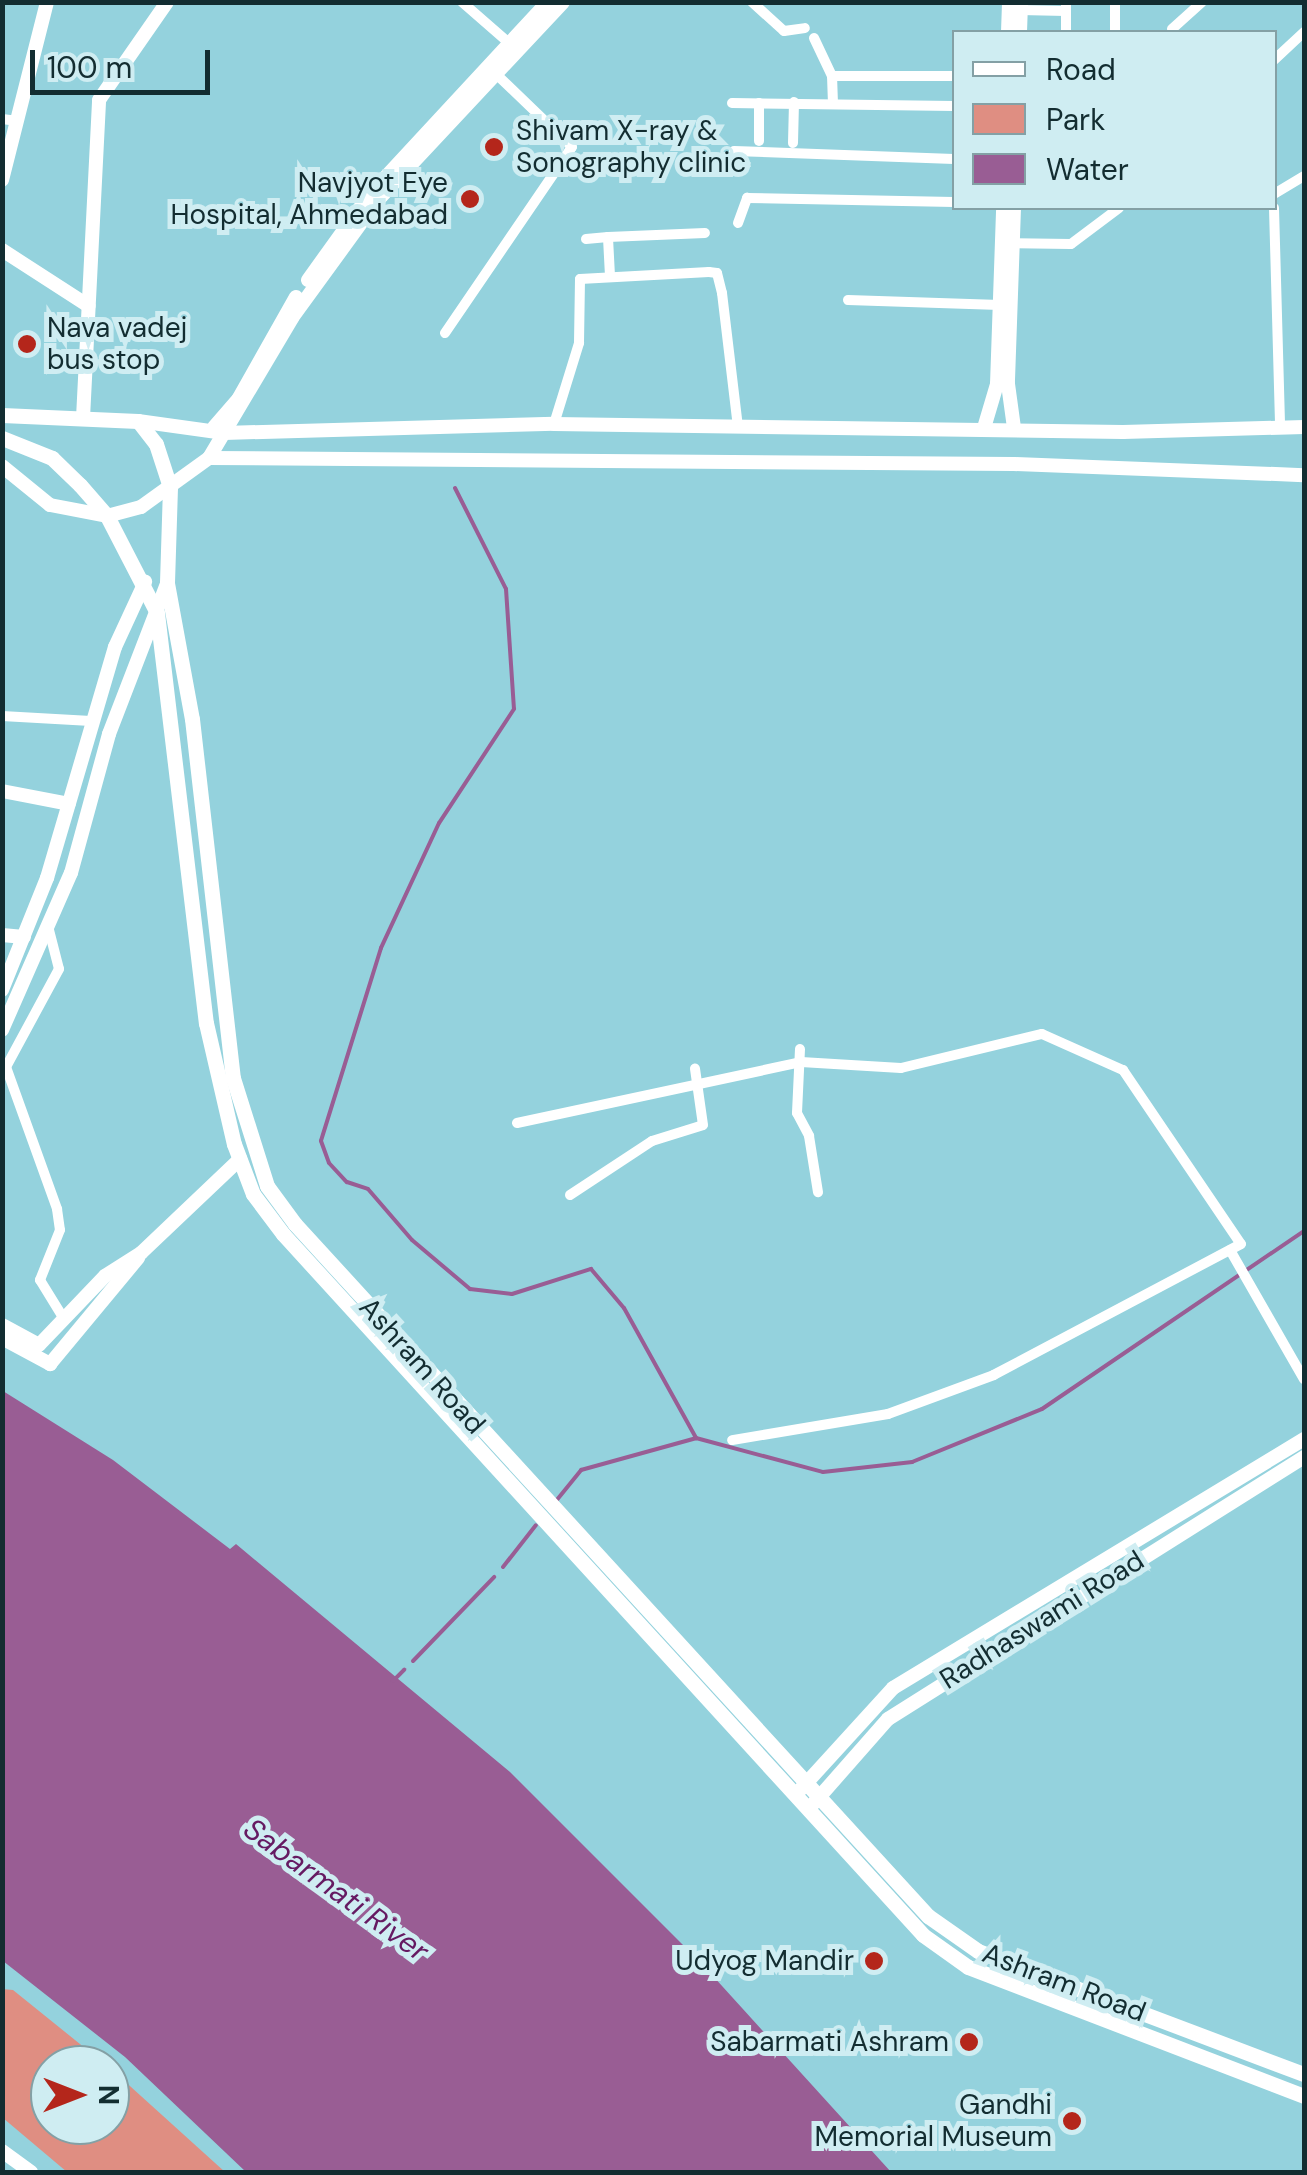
<!DOCTYPE html>
<html>
<head>
<meta charset="utf-8">
<style>
  body { margin:0 }
  #map { position:relative; width:1307px; height:2175px; overflow:hidden; background:#94d2dd; font-family:"DM Sans",sans-serif }
  div>[style] { position:absolute }
  .green>* { inset:0; background:#df8e82 }
  .water>* { inset:0; background:#995d94 }
  .stream>* { height:4px; margin:-2px; padding:0 2px; transform-origin:2px; border-radius:2px; background:#995d94 }
  .street>* { height:10px; margin:-5px; padding:0 5px; transform-origin:5px; border-radius:5px; background:#fff }
  .secondary>* { height:14px; margin:-7px; padding:0 7px; transform-origin:7px; border-radius:7px; background:#fff }
  .primary>* { height:15px; margin:-7.5px; padding:0 7.5px; transform-origin:7.5px; border-radius:7.5px; background:#fff }
  .dots>* { width:28px; height:28px; translate:-50% -50%; box-sizing:border-box; border:5px solid #cfedf2; border-radius:50% }
  span { translate:-50% -50%; white-space:nowrap; text-align:center; line-height:1.15; -webkit-text-stroke:10px #cfedf2; paint-order:stroke }
  .poi-label { font-size:28px; color:#132d31 }
  .left { translate:0 -50%; text-align:left }
  .right { translate:-100% -50%; text-align:right }
  .street-label { font-size:28px; color:#132d31 }
  .water-label { font-size:30px; color:#651a62; font-style:italic }
  .frame { position:absolute; inset:0; border:5px solid #132d31; pointer-events:none }
  .legend { position:absolute; left:952px; top:30px; width:325px; height:180px; box-sizing:border-box; background:#cfedf2; border:2px solid #84a0a5; margin:0; padding:12px 18px; list-style:none; font-size:30px; color:#132d31 }
  .legend li { display:flex; align-items:center; gap:20px; height:50px }
  .legend b { width:50px; border:2px solid #84a0a5 }
  .north { position:absolute; left:30px; top:2045px; width:100px; height:100px; box-sizing:border-box; background:#cfedf2; border:2px solid #84a0a5; border-radius:50%; rotate:90deg; font-size:28px; font-weight:700; line-height:40px; text-align:center; color:#132d31 }
  .north::after { content:''; display:block; margin:auto; width:35px; height:45px; background:#b4261b; clip-path:polygon(50% 0,100% 100%,50% 72%,0 100%) }
  .scale { position:absolute; left:30px; top:50px; width:180px; height:45px; box-sizing:border-box; border:5px solid #132d31; border-top:0; padding-left:12px; font-size:30px; line-height:35px; white-space:nowrap; color:#132d31; -webkit-text-stroke:8px #cfedf2; paint-order:stroke }
</style>
</head>
<body>
<div id="map">
  <div class="green">
    <div style="clip-path:polygon(2px 1989px,13px 1990px,106px 2065px,50px 2065px,50px 2125px,110px 2125px,110px 2068px,225px 2172px,67px 2172px,3px 2118px)"></div>
  </div>
  <div class="water">
    <div style="clip-path:polygon(3px 1391px,113px 1460px,230px 1549px,236px 1544px,510px 1772px,703px 1965px,891px 2172px,246px 2172px,125px 2057px,3px 1961px)"></div>
  </div>
  <div class="stream">
    <div style="left:455px;top:488px;width:113px;rotate:63.2deg"></div>
    <div style="left:506px;top:589px;width:120px;rotate:86.2deg"></div>
    <div style="left:514px;top:709px;width:136px;rotate:123.3deg"></div>
    <div style="left:439px;top:823px;width:138px;rotate:114.9deg"></div>
    <div style="left:381px;top:948px;width:202px;rotate:107.3deg"></div>
    <div style="left:321px;top:1141px;width:23px;rotate:70deg"></div>
    <div style="left:329px;top:1163px;width:26px;rotate:47deg"></div>
    <div style="left:347px;top:1182px;width:22px;rotate:18deg"></div>
    <div style="left:368px;top:1189px;width:67px;rotate:49.2deg"></div>
    <div style="left:412px;top:1240px;width:76px;rotate:40.2deg"></div>
    <div style="left:470px;top:1289px;width:42px;rotate:6.8deg"></div>
    <div style="left:512px;top:1294px;width:83px;rotate:-17.6deg"></div>
    <div style="left:591px;top:1269px;width:51px;rotate:49.8deg"></div>
    <div style="left:624px;top:1308px;width:149px;rotate:61deg"></div>
    <div style="left:556px;top:1501px;width:40px;rotate:-51deg"></div>
    <div style="left:581px;top:1470px;width:119px;rotate:-15.5deg"></div>
    <div style="left:696px;top:1438px;width:131px;rotate:15deg"></div>
    <div style="left:823px;top:1472px;width:90px;rotate:-6.4deg"></div>
    <div style="left:912px;top:1462px;width:140px;rotate:-22.2deg"></div>
    <div style="left:1042px;top:1409px;width:317px;rotate:-34.2deg"></div>
    <div style="left:503px;top:1567px;width:53px;rotate:-51.8deg"></div>
    <div style="left:413px;top:1661px;width:117px;rotate:-46deg"></div>
    <div style="left:393px;top:1681px;width:16px;rotate:-45deg"></div>
  </div>
  <div class="street">
    <div style="left:462px;top:2px;width:62px;rotate:41.1deg"></div>
    <div style="left:752px;top:2px;width:43px;rotate:42.2deg"></div>
    <div style="left:784px;top:31px;width:21px;rotate:-8deg"></div>
    <div style="left:1066px;top:2px;width:30px;rotate:90deg"></div>
    <div style="left:1115px;top:2px;width:30px;rotate:90deg"></div>
    <div style="left:1020px;top:10px;width:46px;rotate:1.2deg"></div>
    <div style="left:1172px;top:29px;width:40px;rotate:-42deg"></div>
    <div style="left:814px;top:38px;width:42px;rotate:64.7deg"></div>
    <div style="left:1274px;top:60px;width:41px;rotate:-43deg"></div>
    <div style="left:732px;top:103px;width:222px;rotate:0.8deg"></div>
    <div style="left:759px;top:103px;width:38px;rotate:90deg"></div>
    <div style="left:833px;top:104px;width:28px;rotate:-92deg"></div>
    <div style="left:832px;top:76px;width:122px"></div>
    <div style="left:2px;top:119px;width:16px;rotate:7deg"></div>
    <div style="left:793px;top:143px;width:41px;rotate:-88.6deg"></div>
    <div style="left:734px;top:151px;width:220px;rotate:2.1deg"></div>
    <div style="left:1274px;top:194px;width:35px;rotate:-31deg"></div>
    <div style="left:1274px;top:208px;width:219px;rotate:88.4deg"></div>
    <div style="left:738px;top:223px;width:27px;rotate:-70deg"></div>
    <div style="left:747px;top:198px;width:207px;rotate:1.1deg"></div>
    <div style="left:586px;top:239px;width:22px;rotate:-5deg"></div>
    <div style="left:1008px;top:243px;width:63px;rotate:0.9deg"></div>
    <div style="left:1071px;top:244px;width:60px;rotate:-36.9deg"></div>
    <div style="left:610px;top:276px;width:39px;rotate:-93deg"></div>
    <div style="left:608px;top:237px;width:97px;rotate:-2.4deg"></div>
    <div style="left:848px;top:300px;width:152px;rotate:1.9deg"></div>
    <div style="left:445px;top:333px;width:225px;rotate:-55.7deg"></div>
    <div style="left:572px;top:147px;width:107px;rotate:-136.1deg"></div>
    <div style="left:554px;top:424px;width:85px;rotate:-72.8deg"></div>
    <div style="left:579px;top:343px;width:64px;rotate:-89.1deg"></div>
    <div style="left:580px;top:279px;width:129px;rotate:-3.1deg"></div>
    <div style="left:709px;top:272px;width:8px;rotate:7deg"></div>
    <div style="left:717px;top:273px;width:21px;rotate:76deg"></div>
    <div style="left:722px;top:293px;width:135px;rotate:83.2deg"></div>
    <div style="left:2px;top:716px;width:89px;rotate:3.2deg"></div>
    <div style="left:49px;top:930px;width:40px;rotate:75.6deg"></div>
    <div style="left:59px;top:969px;width:111px;rotate:118.4deg"></div>
    <div style="left:6px;top:1067px;width:151px;rotate:70.2deg"></div>
    <div style="left:57px;top:1209px;width:21px;rotate:82deg"></div>
    <div style="left:60px;top:1230px;width:54px;rotate:111.8deg"></div>
    <div style="left:40px;top:1280px;width:46px;rotate:58.4deg"></div>
    <div style="left:800px;top:1049px;width:64px;rotate:92.7deg"></div>
    <div style="left:797px;top:1113px;width:26px;rotate:62deg"></div>
    <div style="left:809px;top:1136px;width:57px;rotate:80.9deg"></div>
    <div style="left:517px;top:1123px;width:290px;rotate:-12.1deg"></div>
    <div style="left:801px;top:1062px;width:100px;rotate:3.4deg"></div>
    <div style="left:901px;top:1068px;width:145px;rotate:-13.6deg"></div>
    <div style="left:1042px;top:1034px;width:89px;rotate:24deg"></div>
    <div style="left:1123px;top:1070px;width:210px;rotate:55.9deg"></div>
    <div style="left:1241px;top:1244px;width:280px;rotate:152.1deg"></div>
    <div style="left:994px;top:1375px;width:113px;rotate:159.8deg"></div>
    <div style="left:888px;top:1414px;width:158px;rotate:170.5deg"></div>
    <div style="left:570px;top:1195px;width:98px;rotate:-33.4deg"></div>
    <div style="left:652px;top:1141px;width:53px;rotate:-17.4deg"></div>
    <div style="left:703px;top:1125px;width:57px;rotate:-98.1deg"></div>
    <div style="left:1230px;top:1250px;width:149px;rotate:60.2deg"></div>
  </div>
  <div class="secondary">
    <div style="left:1008px;top:32px;width:30px;rotate:-88deg"></div>
    <div style="left:1020px;top:32px;width:30px;rotate:-88deg"></div>
    <div style="left:2px;top:180px;width:184px;rotate:-75.8deg"></div>
    <div style="left:1014px;top:208px;width:176px;rotate:92deg"></div>
    <div style="left:1008px;top:384px;width:44px;rotate:82.2deg"></div>
    <div style="left:2px;top:250px;width:103px;rotate:32.8deg"></div>
    <div style="left:308px;top:280px;width:105px;rotate:-54.3deg"></div>
    <div style="left:369px;top:195px;width:263px;rotate:-47.2deg"></div>
    <div style="left:83px;top:418px;width:318px;rotate:-87.1deg"></div>
    <div style="left:99px;top:100px;width:119px;rotate:-55.2deg"></div>
    <div style="left:138px;top:421px;width:87px;rotate:7.9deg"></div>
    <div style="left:224px;top:433px;width:330px;rotate:-1.6deg"></div>
    <div style="left:554px;top:424px;width:569px;rotate:0.81deg"></div>
    <div style="left:1123px;top:432px;width:181px;rotate:-1.6deg"></div>
    <div style="left:214px;top:427px;width:38px;rotate:-49deg"></div>
    <div style="left:239px;top:398px;width:116px;rotate:-60.6deg"></div>
    <div style="left:984px;top:428px;width:46px;rotate:-73.5deg"></div>
    <div style="left:997px;top:384px;width:176px;rotate:-88deg"></div>
    <div style="left:209px;top:458px;width:805px;rotate:0.43deg"></div>
    <div style="left:1014px;top:464px;width:290px;rotate:2.2deg"></div>
    <div style="left:2px;top:466px;width:62px;rotate:39.1deg"></div>
    <div style="left:50px;top:505px;width:58px;rotate:10.9deg"></div>
    <div style="left:107px;top:516px;width:35px;rotate:-15deg"></div>
    <div style="left:141px;top:507px;width:84px;rotate:-35.8deg"></div>
    <div style="left:209px;top:458px;width:163px;rotate:-59.3deg"></div>
    <div style="left:292px;top:318px;width:145px;rotate:-54deg"></div>
    <div style="left:377px;top:201px;width:272px;rotate:-46.9deg"></div>
    <div style="left:2px;top:791px;width:68px;rotate:11deg"></div>
    <div style="left:2px;top:935px;width:22px;rotate:5deg"></div>
    <div style="left:2px;top:990px;width:121px;rotate:-68.1deg"></div>
    <div style="left:47px;top:878px;width:241px;rotate:-73.6deg"></div>
    <div style="left:115px;top:647px;width:72px;rotate:-65.2deg"></div>
    <div style="left:2px;top:1030px;width:171px;rotate:-66.3deg"></div>
    <div style="left:71px;top:873px;width:144px;rotate:-74.7deg"></div>
    <div style="left:109px;top:734px;width:161px;rotate:-68.9deg"></div>
    <div style="left:2px;top:1325px;width:42px;rotate:28.4deg"></div>
    <div style="left:39px;top:1345px;width:95px;rotate:-46.3deg"></div>
    <div style="left:105px;top:1276px;width:43px;rotate:-32.6deg"></div>
    <div style="left:141px;top:1253px;width:137px;rotate:-43.5deg"></div>
    <div style="left:2px;top:1338px;width:55px;rotate:28.4deg"></div>
    <div style="left:50px;top:1364px;width:138px;rotate:-50.3deg"></div>
    <div style="left:800px;top:1790px;width:138px;rotate:-47.6deg"></div>
    <div style="left:893px;top:1688px;width:481px;rotate:-31.2deg"></div>
    <div style="left:814px;top:1803px;width:112px;rotate:-48.6deg"></div>
    <div style="left:888px;top:1719px;width:492px;rotate:-32.2deg"></div>
    <div style="left:2px;top:2151px;width:36px;rotate:36deg"></div>
  </div>
  <div class="primary">
    <div style="left:2px;top:415px;width:136px;rotate:2.5deg"></div>
    <div style="left:138px;top:421px;width:29px;rotate:52deg"></div>
    <div style="left:156px;top:444px;width:45px;rotate:72deg"></div>
    <div style="left:170px;top:487px;width:96px;rotate:91.8deg"></div>
    <div style="left:167px;top:583px;width:138px;rotate:79.6deg"></div>
    <div style="left:192px;top:719px;width:361px;rotate:83.5deg"></div>
    <div style="left:233px;top:1078px;width:113px;rotate:72.5deg"></div>
    <div style="left:267px;top:1186px;width:47px;rotate:53.6deg"></div>
    <div style="left:295px;top:1224px;width:938px;rotate:47.55deg"></div>
    <div style="left:928px;top:1916px;width:61px;rotate:35deg"></div>
    <div style="left:978px;top:1951px;width:348px;rotate:20.7deg"></div>
    <div style="left:2px;top:438px;width:54px;rotate:21.8deg"></div>
    <div style="left:52px;top:458px;width:39px;rotate:44deg"></div>
    <div style="left:80px;top:485px;width:41px;rotate:48.9deg"></div>
    <div style="left:107px;top:516px;width:109px;rotate:62.7deg"></div>
    <div style="left:157px;top:613px;width:413px;rotate:83.2deg"></div>
    <div style="left:206px;top:1023px;width:124px;rotate:77deg"></div>
    <div style="left:234px;top:1144px;width:53px;rotate:69.2deg"></div>
    <div style="left:253px;top:1194px;width:50px;rotate:53.1deg"></div>
    <div style="left:283px;top:1234px;width:949px;rotate:47.6deg"></div>
    <div style="left:923px;top:1935px;width:55px;rotate:35.4deg"></div>
    <div style="left:968px;top:1967px;width:360px;rotate:21deg"></div>
  </div>
  <div class="dots">
    <div style="left:494px;top:147px;background:#b4261b"></div>
    <div style="left:470px;top:199px;background:#b4261b"></div>
    <div style="left:27px;top:344px;background:#b4261b"></div>
    <div style="left:874px;top:1961px;background:#b4261b"></div>
    <div style="left:969px;top:2042px;background:#b4261b"></div>
    <div style="left:1072px;top:2121px;background:#b4261b"></div>
  </div>
  <div class="poi-label">
    <span class="left" style="left:516px;top:147px">Shivam X-ray &amp;<br>Sonography clinic</span>
    <span class="right" style="left:448px;top:199px">Navjyot Eye<br>Hospital, Ahmedabad</span>
    <span class="left" style="left:47px;top:344px">Nava vadej<br>bus stop</span>
    <span class="right" style="left:854px;top:1961px">Udyog Mandir</span>
    <span class="right" style="left:949px;top:2042px">Sabarmati Ashram</span>
    <span class="right" style="left:1052px;top:2121px">Gandhi<br>Memorial Museum</span>
  </div>
  <div class="street-label">
    <span style="left:422px;top:1366px;rotate:48deg">Ashram Road</span>
    <span style="left:1042px;top:1620px;rotate:-32deg">Radhaswami Road</span>
    <span style="left:1064px;top:1983px;rotate:21deg">Ashram Road</span>
  </div>
  <div class="water-label">
    <span style="left:336px;top:1890px;rotate:36deg">Sabarmati River</span>
  </div>
  <div class="frame"></div>
  <ul class="legend">
  <li><b style="height:12px;background:#fff"></b>Road</li>
  <li><b style="height:28px;background:#df8e82"></b>Park</li>
  <li><b style="height:28px;background:#995d94"></b>Water</li>
  </ul>
  <div class="north">N</div>
  <div class="scale">100 m</div>
</div>
</body>
</html>
